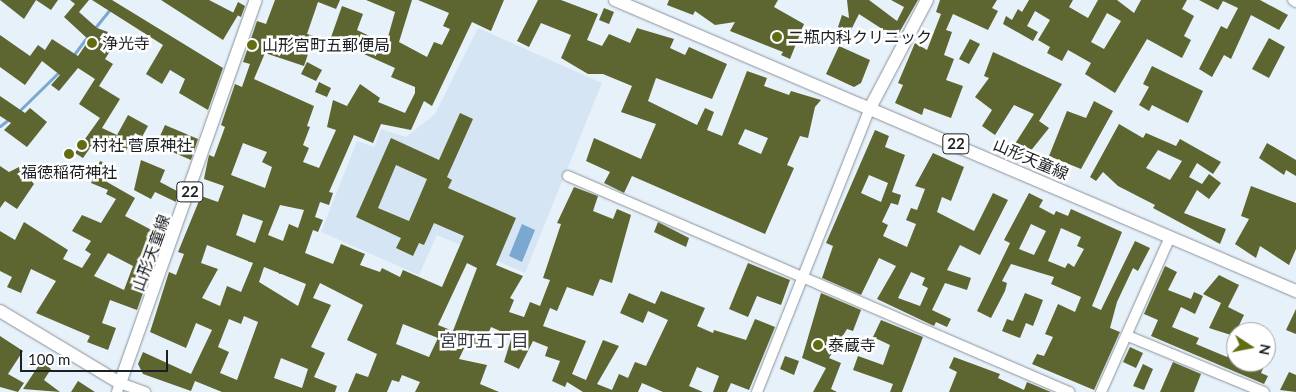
<!DOCTYPE html>
<html>
<head>
<meta charset="utf-8">
<style>
  body { margin:0 }
  #map { position:relative; width:1296px; height:392px; overflow:hidden; background:#e7f1fa; font-family:Lato,"Noto Sans JP",sans-serif }
  div>[style] { position:absolute }
  .built>* { inset:0; background:#d5e5f3 }
  .water>* { inset:0; background:#7ba8d0 }
  .stream>* { height:3px; margin:-1.5px; padding:0 1.5px; transform-origin:1.5px; border-radius:1.5px; background:#7ba8d0 }
  .building>* { inset:0; background:#5d6531 }
  .roads { filter:drop-shadow(0 0 1px #89929a) drop-shadow(0 0 1px #89929a) }
  .minor>* { height:10px; margin:-5px; padding:0 5px; transform-origin:5px; border-radius:5px; background:#fff }
  .major>* { height:12px; margin:-6px; padding:0 6px; transform-origin:6px; border-radius:6px; background:#fff }
  .dots>* { width:14px; height:14px; translate:-50% -50%; box-sizing:border-box; border:2px solid #fff; border-radius:50% }
  span { translate:-50% -50%; white-space:nowrap; text-align:center; line-height:1.15; -webkit-text-stroke:5px #fff; paint-order:stroke }
  .shield-label span { padding:1px 4px; background:#fff; border:1px solid; border-radius:4px; -webkit-text-stroke-width:0 }
  .shield-label { font-size:15px; color:#1c2023; font-weight:700 }
  .poi-label { font-size:16px; color:#1c2023 }
  .left { translate:0 -50%; text-align:left }
  .street-label { font-size:16px; color:#1c2023 }
  .neighbourhood-label { font-size:18px; color:#343c43 }
  .north { position:absolute; left:1226px; top:322px; width:50px; height:50px; box-sizing:border-box; background:#fff; border:1px solid #a4a6a7; border-radius:50%; rotate:101deg; font-size:14px; font-weight:700; line-height:20px; text-align:center; color:#1c2023 }
  .north::after { content:''; display:block; margin:auto; width:18px; height:22px; background:#616c13; clip-path:polygon(50% 0,100% 100%,50% 72%,0 100%) }
  .scale { position:absolute; left:20px; top:350px; width:148px; height:22px; box-sizing:border-box; border:2px solid #1c2023; border-top:0; padding-left:6px; font-size:15px; line-height:18px; white-space:nowrap; color:#1c2023; -webkit-text-stroke:4px #fff; paint-order:stroke }
</style>
</head>
<body>
<div id="map">
  <div class="built">
    <div style="clip-path:polygon(478px 28px,602px 83px,525px 273px,437px 235px,419px 275px,321px 232px,357px 141px,374px 147px,381px 129px,406px 137px,435px 114px)"></div>
  </div>
  <div class="water">
    <div style="clip-path:polygon(522px 224px,535px 230px,522px 262px,509px 256px)"></div>
  </div>
  <div class="stream">
    <div style="left:94px;top:29px;width:26px;rotate:-51deg"></div>
    <div style="left:72px;top:57px;width:26px;rotate:-53deg"></div>
    <div style="left:18px;top:112px;width:59px;rotate:-44.3deg"></div>
    <div style="left:0;top:126px;width:11px;rotate:-38deg"></div>
  </div>
  <div class="building">
    <div style="clip-path:polygon(0 0,36px 0,24px 19px)"></div>
    <div style="clip-path:polygon(36px 0,58px 0,51px 10px)"></div>
    <div style="clip-path:polygon(70px 0,89px 0,79px 12px,97px 28px,108px 32px,102px 41px,112px 48px,105px 59px,113px 64px,99px 86px,120px 99px,102px 128px,117px 135px,128px 115px,148px 126px,142px 137px,135px 133px,125px 153px,97px 138px,83px 158px,75px 153px,100px 118px,79px 104px,95px 79px,78px 68px,59px 91px,51px 85px,60px 75px,42px 61px,25px 85px,0 67px,0 35px,30px 56px,38px 45px,45px 50px,52px 39px,78px 56px,89px 40px,64px 17px,75px 4px)"></div>
    <div style="clip-path:polygon(92px 0,112px 0,223px 68px,208px 110px,179px 93px,185px 79px,170px 70px,162px 84px,146px 74px,163px 45px)"></div>
    <div style="clip-path:polygon(161px 0,209px 0,238px 15px,223px 40px)"></div>
    <div style="clip-path:polygon(evenodd,275px 0,340px 0,336px 9px,318px 2px,307px 34px,314px 36px,304px 66px,265px 53px,254px 79px,314px 106px,307px 126px,310px 127px,303px 145px,309px 148px,303px 162px,319px 168px,336px 130px,327px 127px,333px 100px,347px 106px,360px 84px,380px 98px,378px 102px,405px 113px,415px 93px,415px 87px,391px 77px,395px 68px,346px 46px,345px 49px,329px 43px,342px 6px,363px 14px,357px 30px,386px 44px,395px 12px,366px 0,412px 0,399px 42px,427px 57px,434px 42px,442px 45px,450px 29px,443px 26px,449px 13px,418px 0,504px 0,491px 31px,472px 22px,432px 106px,424px 101px,411px 130px,381px 124px,373px 143px,354px 135px,329px 192px,333px 193px,329px 205px,320px 202px,315px 217px,323px 220px,318px 232px,313px 230px,305px 253px,333px 264px,341px 244px,365px 254px,360px 265px,380px 272px,382px 268px,400px 277px,403px 270px,442px 287px,464px 236px,434px 223px,424px 245px,419px 243px,413px 256px,396px 248px,401px 238px,356px 217px,391px 138px,439px 160px,460px 113px,473px 119px,447px 177px,452px 180px,448px 188px,516px 218px,496px 265px,523px 276px,510px 298px,514px 300px,509px 312px,524px 317px,530px 302px,540px 306px,550px 280px,543px 278px,561px 224px,557px 223px,574px 187px,598px 196px,593px 211px,613px 219px,617px 209px,631px 215px,612px 283px,600px 279px,593px 296px,567px 287px,557px 311px,550px 308px,543px 326px,586px 341px,572px 374px,586px 380px,603px 340px,619px 346px,597px 384px,612px 390px,619px 374px,628px 378px,635px 362px,646px 366px,668px 320px,648px 311px,643px 323px,620px 313px,629px 293px,655px 304px,661px 291px,705px 308px,697px 326px,713px 333px,714px 330px,746px 340px,755px 319px,775px 327px,749px 390px,731px 383px,727px 392px,713px 392px,719px 376px,697px 367px,689px 386px,703px 392px,663px 392px,642px 383px,638px 392px,583px 392px,567px 382px,565px 387px,552px 381px,560px 361px,545px 356px,548px 347px,533px 341px,519px 369px,504px 362px,512px 336px,491px 327px,481px 350px,466px 344px,459px 359px,487px 365px,480px 384px,499px 392px,415px 392px,420px 382px,402px 375px,399px 382px,392px 380px,387px 392px,348px 392px,356px 373px,368px 377px,377px 354px,347px 340px,363px 305px,320px 283px,313px 298px,331px 305px,311px 347px,325px 353px,314px 377px,337px 386px,335px 392px,222px 392px,195px 381px,191px 391px,143px 374px,138px 364px,143px 352px,191px 374px,212px 330px,196px 323px,186px 348px,150px 332px,169px 272px,176px 275px,184px 254px,178px 252px,201px 196px,218px 202px,224px 186px,204px 179px,207px 164px,209px 155px,214px 157px,225px 127px,221px 125px,235px 84px,242px 87px,250px 64px,243px 62px,257px 21px,266px 24px,275px 0,243px 143px,267px 152px,262px 162px,272px 167px,265px 188px,231px 175px,243px 143px,275px 0,396px 165px,427px 179px,409px 221px,378px 208px,396px 165px,275px 0,280px 205px,304px 210px,298px 228px,289px 224px,283px 241px,268px 235px,280px 205px,275px 0,243px 214px,263px 221px,255px 243px,236px 235px,243px 214px,275px 0,207px 245px,253px 263px,241px 292px,227px 286px,220px 306px,202px 298px,218px 269px,201px 263px,207px 245px,275px 0,467px 263px,477px 268px,453px 331px,438px 325px,467px 263px,275px 0,264px 267px,306px 284px,298px 306px,259px 282px,264px 267px,275px 0,244px 316px,258px 322px,237px 380px,220px 373px,229px 352px,218px 347px,229px 319px,241px 324px,244px 316px,275px 0,403px 324px,438px 338px,429px 357px,396px 344px,403px 324px,275px 0,281px 358px,308px 369px,302px 388px,274px 378px,281px 358px)"></div>
    <div style="clip-path:polygon(evenodd,538px 0,561px 0,598px 14px,587px 40px,602px 46px,609px 34px,630px 43px,637px 28px,674px 39px,670px 48px,685px 55px,689px 47px,727px 64px,712px 99px,656px 78px,648px 101px,697px 125px,705px 108px,714px 112px,707px 130px,722px 136px,747px 71px,767px 78px,764px 86px,789px 95px,791px 91px,821px 100px,815px 107px,808px 138px,800px 136px,787px 165px,794px 168px,765px 234px,632px 176px,624px 193px,604px 183px,610px 172px,586px 161px,594px 138px,641px 159px,656px 124px,621px 112px,632px 86px,603px 74px,588px 74px,561px 58px,571px 35px,541px 23px,529px 47px,517px 41px,538px 0,745px 129px,768px 138px,761px 154px,738px 144px,745px 129px)"></div>
    <div style="clip-path:polygon(669px 0,778px 0,774px 7px,804px 24px,790px 59px,781px 55px,783px 52px,730px 31px,735px 22px,715px 25px,695px 11px,693px 15px,667px 5px)"></div>
    <div style="clip-path:polygon(847px 0,869px 0,897px 21px,904px 7px,891px 0,918px 0,896px 38px,859px 14px,850px 32px,838px 27px,842px 15px,849px 18px)"></div>
    <div style="clip-path:polygon(940px 0,997px 0,992px 8px,998px 11px,988px 30px,953px 14px,946px 30px,952px 32px,944px 55px,954px 59px,946px 80px,963px 86px,951px 118px,924px 108px,922px 115px,895px 103px,903px 85px,898px 83px,915px 43px,927px 50px,941px 14px,936px 12px)"></div>
    <div style="clip-path:polygon(evenodd,1029px 0,1073px 0,1069px 7px,1088px 18px,1098px 0,1117px 0,1134px 13px,1141px 0,1187px 0,1182px 9px,1194px 16px,1184px 36px,1191px 40px,1182px 58px,1147px 39px,1115px 93px,1085px 74px,1091px 63px,1068px 50px,1062px 61px,1047px 53px,1050px 47px,1038px 40px,1050px 20px,1035px 11px,1027px 26px,1038px 32px,1033px 41px,1003px 24px,1006px 16px,1012px 20px,1018px 9px,1022px 12px,1029px 0,1107px 13px,1121px 21px,1104px 49px,1091px 42px,1107px 13px)"></div>
    <div style="clip-path:polygon(1199px 0,1260px 0,1288px 15px,1279px 30px,1251px 15px,1231px 59px,1224px 55px,1212px 77px,1199px 69px,1221px 26px,1227px 29px,1238px 8px,1223px 1px,1218px 10px)"></div>
    <div style="clip-path:polygon(238px 2px,245px 6px,241px 17px,233px 13px)"></div>
    <div style="clip-path:polygon(604px 8px,614px 12px,609px 24px,599px 20px)"></div>
    <div style="clip-path:polygon(1269px 38px,1285px 47px,1269px 78px,1252px 69px)"></div>
    <div style="clip-path:polygon(970px 39px,980px 44px,969px 64px,959px 59px)"></div>
    <div style="clip-path:polygon(839px 46px,870px 60px,861px 83px,854px 87px,826px 74px)"></div>
    <div style="clip-path:polygon(993px 52px,1062px 84px,1039px 121px,1049px 128px,1025px 158px,1011px 150px,1034px 114px,1014px 105px,995px 135px,982px 126px,992px 110px,975px 97px,989px 78px,984px 76px)"></div>
    <div style="clip-path:polygon(307px 62px,322px 70px,316px 81px,301px 74px)"></div>
    <div style="clip-path:polygon(1152px 66px,1203px 91px,1188px 123px,1152px 105px,1149px 111px,1139px 105px,1149px 87px,1143px 84px)"></div>
    <div style="clip-path:polygon(319px 82px,331px 88px,327px 97px,315px 92px)"></div>
    <div style="clip-path:polygon(0 96px,25px 113px,30px 108px,47px 122px,27px 147px,4px 130px,11px 123px,0 116px)"></div>
    <div style="clip-path:polygon(1094px 101px,1113px 111px,1081px 169px,1049px 156px,1067px 111px,1086px 118px)"></div>
    <div style="clip-path:polygon(evenodd,1119px 124px,1143px 138px,1146px 133px,1176px 146px,1180px 139px,1221px 162px,1213px 174px,1197px 163px,1189px 177px,1202px 184px,1209px 174px,1221px 183px,1209px 199px,1197px 190px,1184px 213px,1226px 229px,1220px 244px,1153px 208px,1155px 205px,1118px 186px,1103px 172px,1096px 181px,1090px 177px,1119px 124px,1158px 150px,1182px 161px,1170px 180px,1146px 168px,1158px 150px)"></div>
    <div style="clip-path:polygon(165px 125px,198px 139px,191px 160px,156px 145px)"></div>
    <div style="clip-path:polygon(evenodd,875px 130px,889px 136px,885px 147px,905px 155px,892px 192px,901px 195px,898px 205px,891px 203px,882px 222px,888px 225px,883px 236px,907px 247px,916px 224px,906px 220px,911px 208px,917px 210px,925px 189px,915px 186px,933px 153px,964px 167px,951px 201px,942px 197px,937px 212px,974px 231px,993px 193px,1008px 200px,980px 255px,960px 245px,947px 270px,971px 278px,967px 290px,945px 283px,932px 310px,951px 319px,947px 327px,936px 322px,934px 326px,877px 299px,896px 266px,879px 258px,861px 295px,822px 278px,833px 246px,826px 243px,875px 130px,869px 175px,888px 183px,881px 202px,861px 193px,869px 175px,875px 130px,911px 272px,925px 278px,922px 285px,928px 288px,920px 306px,898px 298px,911px 272px)"></div>
    <div style="clip-path:polygon(1267px 143px,1296px 160px,1296px 176px,1286px 170px,1284px 175px,1259px 158px)"></div>
    <div style="clip-path:polygon(141px 160px,165px 170px,160px 182px,179px 192px,176px 202px,155px 192px,151px 199px,134px 190px)"></div>
    <div style="clip-path:polygon(evenodd,100px 161px,113px 167px,107px 182px,135px 198px,125px 216px,163px 236px,137px 310px,110px 300px,102px 323px,116px 328px,108px 350px,87px 342px,90px 336px,36px 313px,56px 281px,31px 269px,21px 293px,7px 287px,12px 277px,0 271px,0 231px,15px 240px,24px 222px,68px 250px,63px 259px,82px 268px,91px 254px,85px 250px,91px 241px,72px 231px,82px 215px,101px 223px,116px 199px,106px 194px,108px 190px,91px 183px,100px 161px,108px 253px,133px 266px,124px 290px,94px 276px,108px 253px)"></div>
    <div style="clip-path:polygon(0 166px,9px 172px,19px 167px,34px 184px,17px 209px,5px 201px,0 208px)"></div>
    <div style="clip-path:polygon(1251px 186px,1296px 203px,1296px 249px,1289px 265px,1260px 246px,1256px 258px,1235px 244px,1249px 219px,1241px 216px)"></div>
    <div style="clip-path:polygon(evenodd,1029px 193px,1043px 200px,1039px 207px,1054px 215px,1056px 211px,1068px 216px,1071px 209px,1122px 232px,1092px 306px,1101px 310px,1135px 241px,1150px 248px,1138px 271px,1133px 268px,1117px 302px,1110px 328px,1120px 332px,1094px 390px,1032px 364px,1037px 354px,1044px 356px,1053px 337px,1045px 334px,1058px 304px,1075px 312px,1081px 297px,1051px 284px,1054px 277px,1011px 264px,1002px 281px,1007px 283px,1005px 291px,991px 318px,977px 311px,1010px 243px,1004px 240px,1029px 193px,1031px 224px,1046px 231px,1034px 255px,1019px 249px,1031px 224px,1029px 193px,1061px 228px,1081px 237px,1077px 246px,1084px 249px,1074px 267px,1068px 263px,1065px 268px,1048px 261px,1061px 228px)"></div>
    <div style="clip-path:polygon(658px 222px,689px 238px,686px 247px,654px 232px)"></div>
    <div style="clip-path:polygon(748px 263px,790px 280px,781px 305px,757px 296px,748px 317px,729px 309px)"></div>
    <div style="clip-path:polygon(1165px 266px,1177px 272px,1168px 290px,1191px 299px,1194px 292px,1203px 296px,1195px 314px,1181px 307px,1172px 327px,1199px 338px,1196px 344px,1227px 357px,1236px 337px,1236px 362px,1266px 362px,1261px 373px,1268px 376px,1264px 384px,1151px 336px,1158px 320px,1144px 314px)"></div>
    <div style="clip-path:polygon(1219px 275px,1239px 285px,1228px 307px,1244px 315px,1234px 336px,1209px 328px,1221px 303px,1203px 294px)"></div>
    <div style="clip-path:polygon(821px 293px,861px 310px,853px 331px,847px 329px,829px 358px,841px 363px,831px 389px,837px 392px,813px 392px,826px 368px,802px 358px)"></div>
    <div style="clip-path:polygon(1025px 293px,1043px 300px,1033px 326px,1026px 323px,1020px 338px,1002px 331px,1007px 319px,1013px 321px)"></div>
    <div style="clip-path:polygon(1296px 309px,1296px 334px,1286px 330px)"></div>
    <div style="clip-path:polygon(881px 320px,923px 337px,902px 392px,890px 392px,893px 384px,853px 370px,858px 356px,883px 365px,890px 345px,873px 337px)"></div>
    <div style="clip-path:polygon(0 336px,23px 351px,8px 374px,24px 383px,18px 392px,0 387px)"></div>
    <div style="clip-path:polygon(1130px 347px,1143px 353px,1136px 368px,1123px 362px)"></div>
    <div style="clip-path:polygon(785px 356px,799px 361px,794px 375px,780px 369px)"></div>
    <div style="clip-path:polygon(954px 357px,1000px 374px,998px 378px,1024px 390px,1027px 382px,1051px 392px,949px 392px,957px 372px,949px 368px)"></div>
    <div style="clip-path:polygon(41px 362px,51px 369px,44px 380px,60px 392px,23px 389px)"></div>
    <div style="clip-path:polygon(1173px 362px,1201px 374px,1194px 392px,1160px 392px)"></div>
    <div style="clip-path:polygon(1143px 364px,1153px 369px,1144px 390px,1133px 386px)"></div>
    <div style="clip-path:polygon(1289px 372px,1296px 375px,1296px 392px,1280px 390px)"></div>
    <div style="clip-path:polygon(78px 381px,95px 392px,71px 392px)"></div>
  </div>
  <div class="roads">
    <div class="minor">
      <div style="left:1293px;top:0;width:4px;rotate:34deg"></div>
      <div style="left:568px;top:176px;width:546px;rotate:23.32deg"></div>
      <div style="left:1128px;top:336px;width:147px;rotate:22.4deg"></div>
      <div style="left:117px;top:392px;width:9px;rotate:-72deg"></div>
      <div style="left:120px;top:383px;width:27px;rotate:20deg"></div>
      <div style="left:757px;top:392px;width:306px;rotate:-68.3deg"></div>
      <div style="left:1101px;top:392px;width:170px;rotate:-66deg"></div>
    </div>
    <div class="major">
      <div style="left:615px;top:0;width:741px;rotate:23.14deg"></div>
      <div style="left:870px;top:108px;width:122px;rotate:-62.2deg"></div>
      <div style="left:0;top:311px;width:140px;rotate:31deg"></div>
      <div style="left:120px;top:383px;width:406px;rotate:-70.5deg"></div>
    </div>
  </div>
  <div class="dots">
    <div style="left:777px;top:37px;background:#616c13"></div>
    <div style="left:92px;top:43px;background:#616c13"></div>
    <div style="left:252px;top:45px;background:#616c13"></div>
    <div style="left:82px;top:145px;background:#616c13"></div>
    <div style="left:69px;top:154px;background:#616c13"></div>
    <div style="left:818px;top:345px;background:#616c13"></div>
  </div>
  <div class="shield-label">
    <span style="left:956px;top:144px">22</span>
    <span style="left:190px;top:192px">22</span>
  </div>
  <div class="poi-label">
    <span class="left" style="left:788px;top:37px">二瓶内科クリニック</span>
    <span class="left" style="left:102px;top:43px">浄光寺</span>
    <span class="left" style="left:262px;top:45px">山形宮町五郵便局</span>
    <span class="left" style="left:92px;top:145px">村社 菅原神社</span>
    <span style="left:69px;top:172px">福徳稲荷神社</span>
    <span class="left" style="left:828px;top:345px">泰蔵寺</span>
  </div>
  <div class="street-label">
    <span style="left:1031px;top:159px;rotate:23deg">山形天童線</span>
    <span style="left:151px;top:253px;rotate:-70deg">山形天童線</span>
  </div>
  <div class="neighbourhood-label">
    <span style="left:484px;top:340px">宮町五丁目</span>
  </div>
  <div class="north">N</div>
  <div class="scale">100 m</div>
</div>
</body>
</html>
